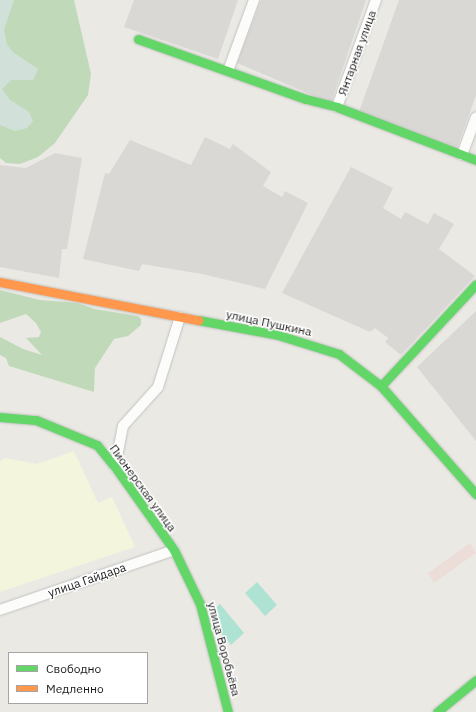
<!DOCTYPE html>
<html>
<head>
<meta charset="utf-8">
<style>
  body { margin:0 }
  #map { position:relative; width:476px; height:712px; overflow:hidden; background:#eae9e4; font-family:"IBM Plex Sans",sans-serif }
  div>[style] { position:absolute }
  .residential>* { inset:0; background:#d9d8d5 }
  .commercial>* { inset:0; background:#edddd8 }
  .education>* { inset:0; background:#f3f5dd }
  .forest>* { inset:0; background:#c0dab9 }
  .wetland>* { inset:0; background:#d1e1da }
  .pitch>* { inset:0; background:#aee3d3 }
  .roads { filter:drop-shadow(0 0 1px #c2c2c0) drop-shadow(0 0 1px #c2c2c0) }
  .street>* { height:10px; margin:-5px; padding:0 5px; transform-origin:5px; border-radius:5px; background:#fcfcfb }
  .fast>* { height:9px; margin:-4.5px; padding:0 4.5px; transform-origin:4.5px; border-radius:4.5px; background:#63d668 }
  .slow>* { height:9px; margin:-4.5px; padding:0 4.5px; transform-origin:4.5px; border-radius:4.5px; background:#ff974d }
  span { translate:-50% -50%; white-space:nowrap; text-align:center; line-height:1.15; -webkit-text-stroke:3px #fff; paint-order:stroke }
  .street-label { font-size:12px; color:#1b1b1b }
  .legend { position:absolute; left:8px; top:652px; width:140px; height:52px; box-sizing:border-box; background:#fff; border:1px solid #a4a4a4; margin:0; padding:5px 7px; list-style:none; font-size:12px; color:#1b1b1b }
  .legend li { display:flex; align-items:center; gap:8px; height:20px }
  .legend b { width:20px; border:1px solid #a4a4a4 }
</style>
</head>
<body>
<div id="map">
  <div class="residential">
    <div style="clip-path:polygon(134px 0,238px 0,218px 59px,124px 27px)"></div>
    <div style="clip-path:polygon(261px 0,366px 0,331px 103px,237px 63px)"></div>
    <div style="clip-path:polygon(399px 0,476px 0,476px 95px,456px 151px,359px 112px)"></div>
    <div style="clip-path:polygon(205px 137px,230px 149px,233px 144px,271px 172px,263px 186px,282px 197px,285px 191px,308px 203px,265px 289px,202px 274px,142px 264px,139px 271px,83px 259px,105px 173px,109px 174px,130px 140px,191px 165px)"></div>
    <div style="clip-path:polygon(55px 153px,82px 158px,67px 249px,62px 249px,59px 278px,0 267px,0 165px,26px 168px)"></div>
    <div style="clip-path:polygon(351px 167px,393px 188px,383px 208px,401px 219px,405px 212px,428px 224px,434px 213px,454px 224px,439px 249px,475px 276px,401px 355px,385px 342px,388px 338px,375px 328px,370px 332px,282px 293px)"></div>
    <div style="clip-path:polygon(476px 311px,476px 441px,417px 367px)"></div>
  </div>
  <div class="commercial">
    <div style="clip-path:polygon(470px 543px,476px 553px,434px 583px,428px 573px)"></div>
  </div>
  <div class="education">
    <div style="clip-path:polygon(74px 451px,98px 503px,112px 497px,135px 547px,0 592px,0 461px,5px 458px,37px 464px)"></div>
  </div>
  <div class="forest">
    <div style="clip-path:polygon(0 0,74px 0,91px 74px,88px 95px,55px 143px,38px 157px,20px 164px,6px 163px,0 158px)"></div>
    <div style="clip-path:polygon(0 290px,40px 300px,78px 303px,94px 309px,138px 316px,141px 319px,141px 325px,128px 336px,114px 339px,95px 368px,94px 392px,9px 366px,6px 358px,0 355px,0 337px,23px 349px,42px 355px,26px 338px,39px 337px,41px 332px,36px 323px,26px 314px,0 323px)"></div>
  </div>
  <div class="wetland">
    <div style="clip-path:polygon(0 0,14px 0,4px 30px,7px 45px,14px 53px,38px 69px,33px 80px,11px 80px,2px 89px,10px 100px,29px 112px,33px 121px,27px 128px,15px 131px,0 125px)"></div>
  </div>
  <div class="pitch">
    <div style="clip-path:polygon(257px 582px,277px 605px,265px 616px,245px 593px)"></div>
    <div style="clip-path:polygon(220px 604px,244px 633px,231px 645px,206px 616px)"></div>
  </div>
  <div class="roads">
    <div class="street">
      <div style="left:228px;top:71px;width:76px;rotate:-69.9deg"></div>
      <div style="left:337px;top:107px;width:114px;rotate:-70deg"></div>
      <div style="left:462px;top:155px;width:40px;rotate:-69.8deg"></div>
      <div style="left:115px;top:467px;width:42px;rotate:-79deg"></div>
      <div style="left:123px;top:426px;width:52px;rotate:-48.1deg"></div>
      <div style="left:158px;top:387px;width:73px;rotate:-72.6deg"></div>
      <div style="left:0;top:610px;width:184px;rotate:-19deg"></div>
    </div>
    <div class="fast">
      <div style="left:138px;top:39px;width:178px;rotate:19.7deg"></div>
      <div style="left:306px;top:99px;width:32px;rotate:14deg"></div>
      <div style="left:337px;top:107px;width:149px;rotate:20.9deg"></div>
      <div style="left:198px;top:320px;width:81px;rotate:10.6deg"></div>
      <div style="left:278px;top:335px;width:64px;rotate:17.3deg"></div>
      <div style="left:339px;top:354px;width:53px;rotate:37.3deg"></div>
      <div style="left:381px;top:386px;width:144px;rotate:48.7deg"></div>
      <div style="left:381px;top:386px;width:139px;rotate:-47deg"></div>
      <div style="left:0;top:417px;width:36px;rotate:5deg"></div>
      <div style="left:36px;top:420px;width:66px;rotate:22.3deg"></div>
      <div style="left:97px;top:445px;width:28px;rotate:51deg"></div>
      <div style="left:115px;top:467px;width:102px;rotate:54.6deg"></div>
      <div style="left:174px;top:550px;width:60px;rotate:64.3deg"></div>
      <div style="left:200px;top:604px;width:112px;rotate:75.5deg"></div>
      <div style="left:437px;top:712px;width:50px;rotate:-39.4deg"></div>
    </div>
    <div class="slow">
      <div style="left:0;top:282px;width:202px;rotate:10.9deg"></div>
    </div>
  </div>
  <div class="street-label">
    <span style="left:357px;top:53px;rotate:-70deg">Янтарная улица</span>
    <span style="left:269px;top:323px;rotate:12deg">улица Пушкина</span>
    <span style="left:143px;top:488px;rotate:54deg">Пионерская улица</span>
    <span style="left:87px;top:580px;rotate:-19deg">улица Гайдара</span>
    <span style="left:224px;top:649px;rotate:75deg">улица Воробьёва</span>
  </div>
  <ul class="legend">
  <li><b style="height:5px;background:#63d668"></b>Свободно</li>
  <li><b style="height:5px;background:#ff974d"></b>Медленно</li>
  </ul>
</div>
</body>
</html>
